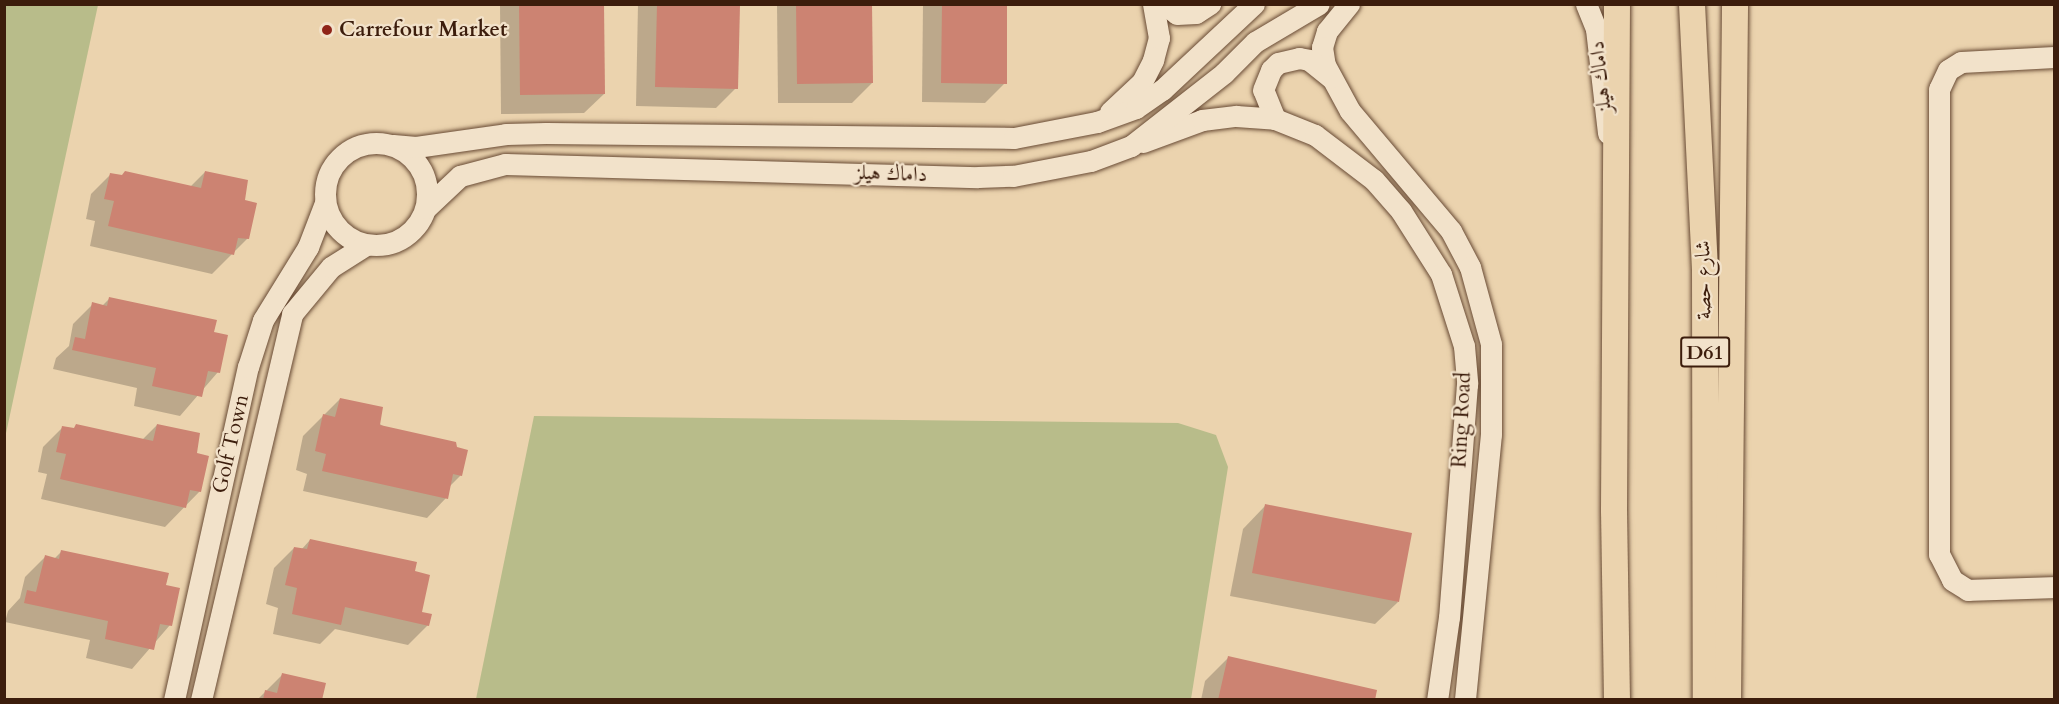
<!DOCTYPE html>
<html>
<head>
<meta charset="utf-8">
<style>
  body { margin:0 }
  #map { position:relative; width:2059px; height:704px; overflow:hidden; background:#ebd3ae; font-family:Cardo,Amiri,serif }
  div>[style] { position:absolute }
  .green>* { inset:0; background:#b8bc8a }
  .shadow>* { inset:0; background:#0003 }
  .building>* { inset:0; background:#cc8372 }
  .roads { filter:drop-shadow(0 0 2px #684a34) drop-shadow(0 0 2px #684a34) }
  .minor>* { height:21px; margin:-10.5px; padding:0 10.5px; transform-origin:10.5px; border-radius:10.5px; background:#f2e2ca }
  .minor>.ring { margin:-10.5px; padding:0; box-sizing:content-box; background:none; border:21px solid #f2e2ca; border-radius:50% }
  .major>* { height:26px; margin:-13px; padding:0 13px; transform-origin:13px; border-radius:13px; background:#ebd3ae }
  .dots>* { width:16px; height:16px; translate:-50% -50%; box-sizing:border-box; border:3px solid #f2e2ca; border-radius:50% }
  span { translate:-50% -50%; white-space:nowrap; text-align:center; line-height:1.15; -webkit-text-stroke:4.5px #f2e2ca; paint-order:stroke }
  .shield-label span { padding:2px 4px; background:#f2e2ca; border:2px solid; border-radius:4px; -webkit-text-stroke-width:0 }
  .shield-label { font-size:20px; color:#3c1d0c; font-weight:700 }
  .poi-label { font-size:21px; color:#3c1d0c; font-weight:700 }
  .left { translate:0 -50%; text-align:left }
  .street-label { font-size:21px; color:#3c1d0c }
  .frame { position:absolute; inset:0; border:6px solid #3c1d0c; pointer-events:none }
</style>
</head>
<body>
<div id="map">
  <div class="green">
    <div style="clip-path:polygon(5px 4px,98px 5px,5px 438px,4px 5px)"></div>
    <div style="clip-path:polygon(534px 416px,1178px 423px,1216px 435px,1228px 467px,1191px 699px,476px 699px)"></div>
  </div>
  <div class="shadow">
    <div style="clip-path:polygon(500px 4px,603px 4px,604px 94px,584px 113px,501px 114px)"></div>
    <div style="clip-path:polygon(638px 4px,738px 4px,736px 88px,716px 108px,636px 106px)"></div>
    <div style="clip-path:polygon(777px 4px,871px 4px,872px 83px,852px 103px,778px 103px)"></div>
    <div style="clip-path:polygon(923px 4px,1006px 4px,1005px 83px,985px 103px,922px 102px)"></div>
    <div style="clip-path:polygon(205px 172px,248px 238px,212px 274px,90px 246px,95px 221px,86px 219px,91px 194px,111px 174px,190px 187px)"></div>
    <div style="clip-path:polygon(110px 298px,218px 372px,180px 416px,134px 406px,137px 388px,53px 369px,56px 358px,69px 346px,73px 324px,93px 304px,102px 306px)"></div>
    <div style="clip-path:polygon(340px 399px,461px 475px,449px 487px,446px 498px,427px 518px,303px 491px,307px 474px,296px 470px,303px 436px)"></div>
    <div style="clip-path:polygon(157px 425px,195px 454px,200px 491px,165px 527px,41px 499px,47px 474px,38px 472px,43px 447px,63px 427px,142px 440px)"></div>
    <div style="clip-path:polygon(1265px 506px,1398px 602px,1375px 624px,1230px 596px,1243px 529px)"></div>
    <div style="clip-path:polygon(310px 540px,420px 613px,428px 625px,408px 645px,335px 629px,320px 644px,273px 634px,278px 608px,266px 604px,274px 568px,294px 548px,301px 550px)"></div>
    <div style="clip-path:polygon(62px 551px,170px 625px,132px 669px,86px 658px,90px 640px,5px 622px,8px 611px,20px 598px,25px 577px,45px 557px,54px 559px)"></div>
    <div style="clip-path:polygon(1228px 658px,1373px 700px,1201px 700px,1205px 681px)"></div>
    <div style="clip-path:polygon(282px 675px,321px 700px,257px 700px)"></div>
  </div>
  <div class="building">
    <div style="clip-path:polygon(519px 4px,604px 4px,605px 94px,520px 95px)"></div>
    <div style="clip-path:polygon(796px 4px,872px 4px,873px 83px,797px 84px)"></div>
    <div style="clip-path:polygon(942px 4px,1007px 4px,1007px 84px,941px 83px)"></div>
    <div style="clip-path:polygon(657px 5px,740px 5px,738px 89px,655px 87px)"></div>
    <div style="clip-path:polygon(125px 171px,201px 188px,205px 171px,248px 180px,245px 200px,257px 203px,249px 239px,238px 238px,234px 255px,108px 226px,114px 201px,104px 199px,110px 173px,122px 175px)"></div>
    <div style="clip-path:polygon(109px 297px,217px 320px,214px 332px,228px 335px,220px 373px,208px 371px,202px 397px,152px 386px,156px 368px,72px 350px,75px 337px,85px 339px,92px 302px,107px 306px)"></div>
    <div style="clip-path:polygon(340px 398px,383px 407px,380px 425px,456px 442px,457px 447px,468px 450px,462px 476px,453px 474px,448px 499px,322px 471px,326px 454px,315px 451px,323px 414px,335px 417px)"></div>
    <div style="clip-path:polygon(76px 424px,153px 441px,157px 424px,200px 433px,197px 453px,209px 456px,201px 492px,190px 490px,186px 508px,60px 479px,66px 454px,56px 452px,62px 426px,74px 428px)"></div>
    <div style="clip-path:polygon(1265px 504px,1412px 533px,1399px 602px,1252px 573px)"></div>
    <div style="clip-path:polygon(310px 539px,417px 562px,415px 571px,430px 575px,422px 612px,432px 614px,429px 626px,345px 607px,341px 625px,292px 614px,297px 588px,285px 585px,294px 547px,307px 549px)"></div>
    <div style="clip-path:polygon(61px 550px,169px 573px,166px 585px,180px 588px,172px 626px,160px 624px,154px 650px,105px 639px,108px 621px,24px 603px,27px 590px,36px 592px,45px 555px,59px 559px)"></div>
    <div style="clip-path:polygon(1228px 656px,1377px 690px,1375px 700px,1218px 700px)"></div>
    <div style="clip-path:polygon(282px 673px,326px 683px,322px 700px,263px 700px,265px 690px,277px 693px)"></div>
  </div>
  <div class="roads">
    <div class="minor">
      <div style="left:1164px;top:4px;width:16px;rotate:38deg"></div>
      <div style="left:1177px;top:14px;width:19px;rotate:-3deg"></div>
      <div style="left:1196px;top:13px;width:17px;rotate:-33deg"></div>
      <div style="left:1349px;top:4px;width:35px;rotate:129deg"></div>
      <div style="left:1327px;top:31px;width:17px;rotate:107deg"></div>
      <div style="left:1322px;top:47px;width:18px;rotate:81deg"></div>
      <div style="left:1325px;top:65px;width:52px;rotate:61.5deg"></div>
      <div style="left:1350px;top:111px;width:157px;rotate:49.9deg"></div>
      <div style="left:1451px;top:231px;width:41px;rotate:62.2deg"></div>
      <div style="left:1470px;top:267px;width:80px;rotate:74.7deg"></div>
      <div style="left:1491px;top:344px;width:90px;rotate:90deg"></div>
      <div style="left:1491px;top:434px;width:267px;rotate:95.6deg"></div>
      <div style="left:1586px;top:4px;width:27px;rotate:68deg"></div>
      <div style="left:1596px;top:29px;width:105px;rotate:83.4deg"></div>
      <div style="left:2054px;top:57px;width:93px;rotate:176.9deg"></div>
      <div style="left:1961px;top:62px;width:15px;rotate:148deg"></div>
      <div style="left:1948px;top:70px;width:21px;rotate:115deg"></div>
      <div style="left:1939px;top:89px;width:465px;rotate:90deg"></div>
      <div style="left:1939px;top:554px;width:29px;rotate:63deg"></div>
      <div style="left:1952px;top:580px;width:19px;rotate:32deg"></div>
      <div style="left:1968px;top:590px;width:86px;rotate:-2deg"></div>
      <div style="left:1110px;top:112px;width:44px;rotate:-43.2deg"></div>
      <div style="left:1142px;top:82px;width:25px;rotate:-63deg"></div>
      <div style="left:1153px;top:60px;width:23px;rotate:-75deg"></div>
      <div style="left:1159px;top:38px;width:35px;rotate:-100deg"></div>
      <div style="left:1275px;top:119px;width:31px;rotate:-112deg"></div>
      <div style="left:1263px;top:90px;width:22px;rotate:-68deg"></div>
      <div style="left:1271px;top:70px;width:10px;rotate:-45deg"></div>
      <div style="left:1278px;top:63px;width:22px;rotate:-13deg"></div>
      <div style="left:1299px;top:58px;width:10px;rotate:11deg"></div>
      <div style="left:1309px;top:60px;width:28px;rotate:39deg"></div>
      <div style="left:1143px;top:142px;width:63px;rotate:-20.4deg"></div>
      <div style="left:1202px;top:120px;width:34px;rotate:-7deg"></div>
      <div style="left:1236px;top:116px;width:39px;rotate:4deg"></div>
      <div style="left:1275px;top:119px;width:43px;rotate:21.8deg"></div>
      <div style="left:1315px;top:135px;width:74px;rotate:37.3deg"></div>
      <div style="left:1374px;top:180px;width:41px;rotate:48.9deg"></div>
      <div style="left:1401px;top:211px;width:75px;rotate:57.6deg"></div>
      <div style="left:1441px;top:274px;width:76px;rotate:72.3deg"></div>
      <div style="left:1464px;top:346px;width:38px;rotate:85deg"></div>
      <div style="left:1467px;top:384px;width:234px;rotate:94.4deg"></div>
      <div style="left:1449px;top:617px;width:84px;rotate:98.2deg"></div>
      <div class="ring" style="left:325px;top:143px;width:81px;height:81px"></div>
      <div style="left:393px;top:145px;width:23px;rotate:5deg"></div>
      <div style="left:416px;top:147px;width:91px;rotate:-8.2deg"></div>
      <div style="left:506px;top:134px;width:40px;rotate:-1.4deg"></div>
      <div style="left:546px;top:133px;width:468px;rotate:0.6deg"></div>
      <div style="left:1014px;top:138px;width:85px;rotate:-10.9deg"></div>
      <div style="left:1097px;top:122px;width:41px;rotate:-19.7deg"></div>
      <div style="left:1136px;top:108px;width:32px;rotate:-35deg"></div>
      <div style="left:1162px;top:90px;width:126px;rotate:-43.1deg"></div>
      <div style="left:426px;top:208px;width:47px;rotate:-43.3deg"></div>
      <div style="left:460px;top:176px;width:47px;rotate:-14.9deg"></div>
      <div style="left:505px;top:164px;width:473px;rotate:1.6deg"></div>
      <div style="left:978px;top:177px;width:35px;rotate:-2deg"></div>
      <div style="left:1013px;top:176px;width:79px;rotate:-10.9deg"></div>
      <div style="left:1091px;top:161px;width:43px;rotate:-20.6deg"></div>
      <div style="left:1131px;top:146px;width:118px;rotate:-38.1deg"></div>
      <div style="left:1224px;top:73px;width:44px;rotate:-45deg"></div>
      <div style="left:1255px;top:42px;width:74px;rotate:-30.7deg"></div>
      <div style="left:174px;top:700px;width:341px;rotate:-77.5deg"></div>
      <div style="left:248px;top:367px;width:49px;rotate:-72.3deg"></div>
      <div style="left:263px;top:320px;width:86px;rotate:-58.3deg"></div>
      <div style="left:308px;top:247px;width:47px;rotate:-68.9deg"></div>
      <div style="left:201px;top:700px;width:397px;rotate:-76.7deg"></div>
      <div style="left:292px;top:314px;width:61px;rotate:-50.3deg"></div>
      <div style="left:331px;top:267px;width:41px;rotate:-32.2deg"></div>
    </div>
    <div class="major">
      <div style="left:1617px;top:4px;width:506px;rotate:90.34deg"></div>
      <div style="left:1614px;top:510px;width:190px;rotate:89.1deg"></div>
      <div style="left:1692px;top:4px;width:267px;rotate:87.2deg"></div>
      <div style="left:1705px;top:271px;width:429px;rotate:89.9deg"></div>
      <div style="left:1728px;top:700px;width:696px;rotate:-89.42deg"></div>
    </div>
  </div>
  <div class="dots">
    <div style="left:327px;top:30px;background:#8f2418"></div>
  </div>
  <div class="shield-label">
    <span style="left:1705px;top:352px">D61</span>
  </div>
  <div class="poi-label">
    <span class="left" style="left:339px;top:30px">Carrefour Market</span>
  </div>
  <div class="street-label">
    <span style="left:1601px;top:77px;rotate:-96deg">داماك هيلز</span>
    <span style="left:891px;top:174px;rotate:2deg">داماك هيلز</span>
    <span style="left:1704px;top:280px;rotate:-91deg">شارع حصة</span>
    <span style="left:1462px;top:420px;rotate:-87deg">Ring Road</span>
    <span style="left:231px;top:444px;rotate:-77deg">Golf Town</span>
  </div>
  <div class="frame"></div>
</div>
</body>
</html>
